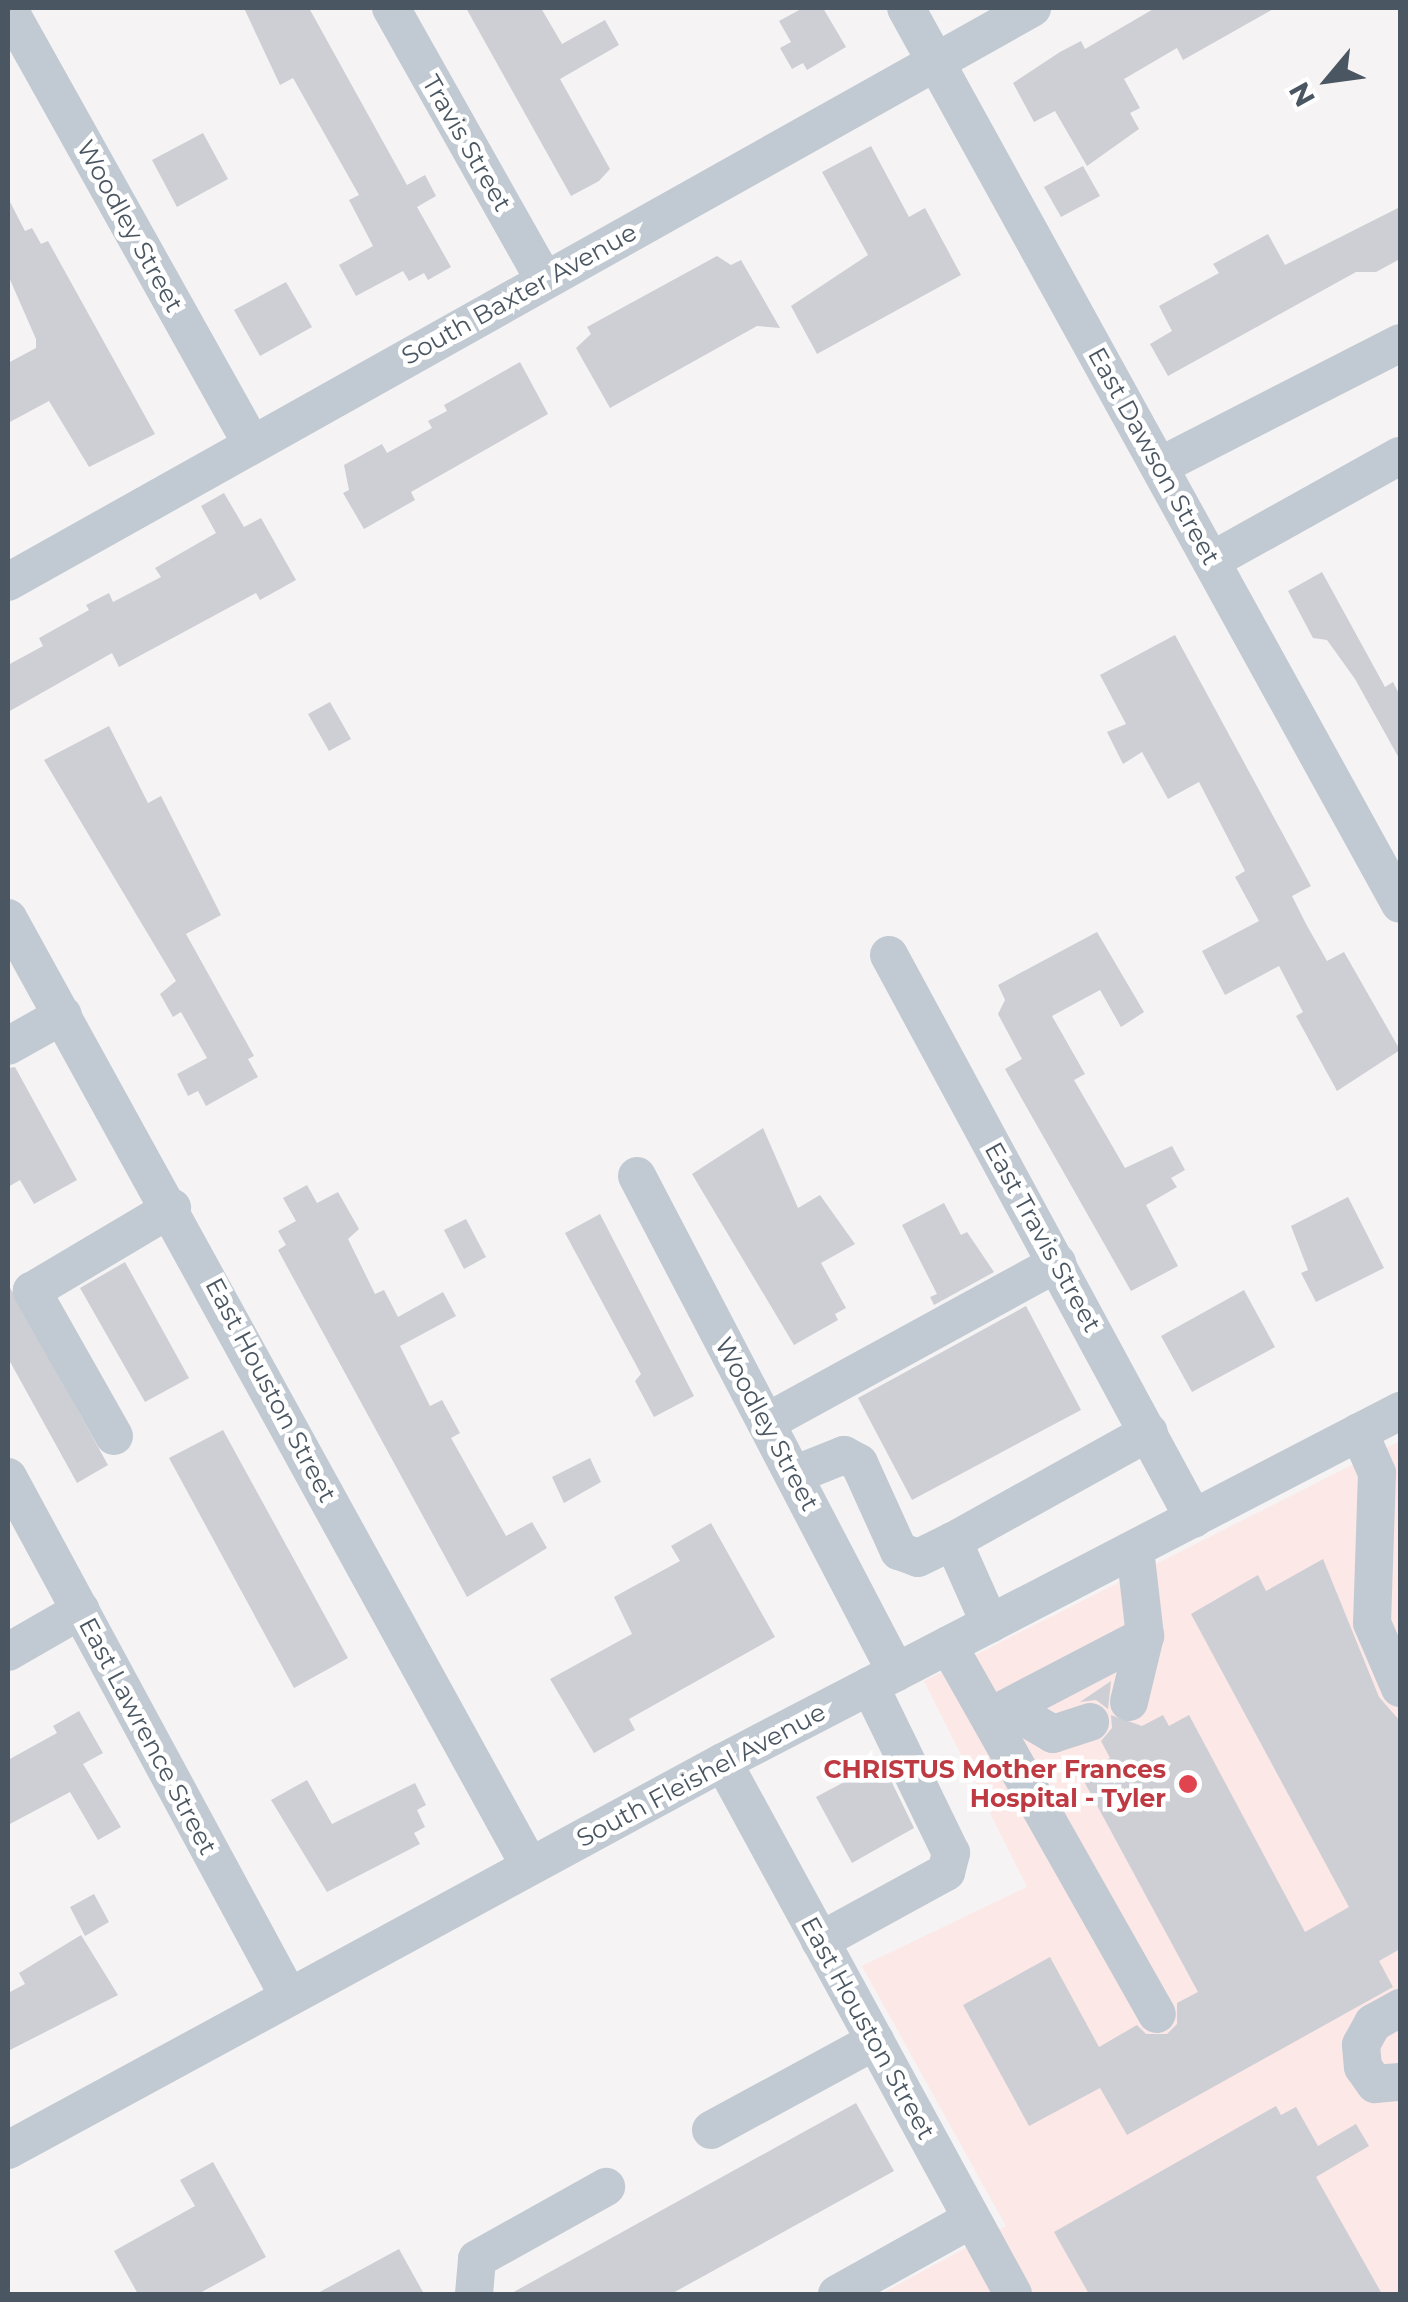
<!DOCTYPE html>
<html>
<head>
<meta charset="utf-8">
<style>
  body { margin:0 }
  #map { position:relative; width:1408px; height:2302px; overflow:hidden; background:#f5f3f3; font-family:Montserrat,sans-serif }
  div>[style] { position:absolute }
  .medical>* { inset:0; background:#fce8e6 }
  .building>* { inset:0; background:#cdcfd5 }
  .minor>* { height:38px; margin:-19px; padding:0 19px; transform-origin:19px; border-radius:19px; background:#c1cad2 }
  .dots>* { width:28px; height:28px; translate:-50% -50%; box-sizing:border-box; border:5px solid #fff; border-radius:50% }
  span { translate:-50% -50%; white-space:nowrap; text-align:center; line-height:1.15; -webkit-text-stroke:9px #fff; paint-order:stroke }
  .street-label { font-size:25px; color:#4a5661 }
  .health-label { font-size:25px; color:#be3a42; font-weight:700 }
  .right { translate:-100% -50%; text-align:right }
  .frame { position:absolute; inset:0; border:10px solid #4a5661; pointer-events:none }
  .north { position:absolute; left:1278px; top:30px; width:100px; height:100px; -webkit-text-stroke:8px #fff; paint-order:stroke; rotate:241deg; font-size:28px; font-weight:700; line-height:40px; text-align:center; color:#4a5661 }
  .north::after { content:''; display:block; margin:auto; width:35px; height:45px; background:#4a5661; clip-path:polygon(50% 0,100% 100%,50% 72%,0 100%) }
</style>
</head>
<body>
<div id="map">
  <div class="medical">
    <div style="clip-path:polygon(1400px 1441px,1400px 2294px,881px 2294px,1006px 2226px,862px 1966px,1027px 1887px,924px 1681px)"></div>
  </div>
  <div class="building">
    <div style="clip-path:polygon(244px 8px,309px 8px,407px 185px,425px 175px,436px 196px,417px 207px,451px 267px,428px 280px,424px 273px,409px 281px,403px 271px,356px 296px,339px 265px,373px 246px,349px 200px,359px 195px,293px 78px,280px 85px)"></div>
    <div style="clip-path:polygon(466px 8px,541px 8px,562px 44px,605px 20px,619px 45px,560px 79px,610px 169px,599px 181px,571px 196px)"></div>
    <div style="clip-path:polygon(803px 8px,823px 8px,846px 47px,807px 70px,803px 63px,792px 69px,780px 48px,791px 42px,779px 21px)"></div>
    <div style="clip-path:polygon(1155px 8px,1275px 8px,1183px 60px,1177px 48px,1124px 79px,1140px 108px,1130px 113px,1139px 129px,1087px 166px,1055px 111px,1034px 122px,1013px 83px,1060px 52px,1081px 41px,1085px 49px)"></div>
    <div style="clip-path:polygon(203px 133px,228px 179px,177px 207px,152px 160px)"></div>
    <div style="clip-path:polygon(871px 146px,909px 217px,925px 208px,961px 275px,817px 354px,791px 306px,868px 255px,822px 172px)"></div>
    <div style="clip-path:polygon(1083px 166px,1100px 196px,1061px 217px,1044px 187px)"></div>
    <div style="clip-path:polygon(8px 198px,25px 231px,32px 228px,41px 244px,48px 241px,155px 434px,89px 467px,49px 401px,8px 423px,8px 363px,36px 348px,36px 339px,8px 275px)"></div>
    <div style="clip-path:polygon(1400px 207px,1400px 259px,1376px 272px,1356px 272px,1168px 376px,1150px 344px,1172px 331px,1159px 306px,1219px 273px,1213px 264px,1268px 234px,1285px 265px)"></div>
    <div style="clip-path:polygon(717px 256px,731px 265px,741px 260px,780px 328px,757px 326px,610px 408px,576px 348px,591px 334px,587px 327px)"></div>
    <div style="clip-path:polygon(286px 282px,312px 327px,260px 356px,234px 310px)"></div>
    <div style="clip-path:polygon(520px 362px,548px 414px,411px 492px,415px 500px,364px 529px,343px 493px,349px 490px,344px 465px,382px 444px,387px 453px,432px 428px,428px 421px,447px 411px,444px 405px)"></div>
    <div style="clip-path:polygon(224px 493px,244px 527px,261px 518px,296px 580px,260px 600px,256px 593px,119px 667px,112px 653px,8px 712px,8px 665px,43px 646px,39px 638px,89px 610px,86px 605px,109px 593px,113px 602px,161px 577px,155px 568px,216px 533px,201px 506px)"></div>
    <div style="clip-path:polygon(1322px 572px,1385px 687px,1393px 682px,1400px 696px,1400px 760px,1355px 679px,1327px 640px,1313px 638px,1288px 591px)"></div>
    <div style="clip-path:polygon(1175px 635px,1311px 886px,1292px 896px,1306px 924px,1327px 961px,1344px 952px,1400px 1050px,1337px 1091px,1296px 1016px,1303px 1012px,1279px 966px,1225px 995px,1202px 951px,1259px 921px,1235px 877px,1245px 871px,1199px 782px,1168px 799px,1142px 752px,1123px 764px,1107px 732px,1126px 724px,1100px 675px)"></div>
    <div style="clip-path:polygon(330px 702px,351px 739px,329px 751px,308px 714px)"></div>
    <div style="clip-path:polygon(109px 726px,148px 803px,161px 796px,221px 915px,186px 934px,254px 1056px,248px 1059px,258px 1077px,206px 1106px,198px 1091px,188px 1096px,177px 1074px,207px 1058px,181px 1012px,173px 1017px,160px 994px,176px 981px,44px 760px)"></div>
    <div style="clip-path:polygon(1097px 932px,1144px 1012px,1121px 1027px,1100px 990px,1052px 1016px,1085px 1074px,1074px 1080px,1125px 1168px,1172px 1146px,1185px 1170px,1171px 1178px,1177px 1187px,1146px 1205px,1178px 1266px,1131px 1291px,1005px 1069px,1022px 1059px,998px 1014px,1005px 1000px,998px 985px)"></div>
    <div style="clip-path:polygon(15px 1067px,77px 1180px,34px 1204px,20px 1180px,8px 1187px,8px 1068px)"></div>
    <div style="clip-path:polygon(763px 1128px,798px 1208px,820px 1195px,855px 1244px,821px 1263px,846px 1308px,835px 1314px,838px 1320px,794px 1345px,692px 1174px)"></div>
    <div style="clip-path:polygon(307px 1185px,317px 1203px,338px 1192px,359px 1229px,348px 1239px,375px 1294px,384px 1290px,398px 1317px,443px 1292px,456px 1316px,400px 1346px,430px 1406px,442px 1400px,460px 1433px,451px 1438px,506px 1536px,532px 1522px,547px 1548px,467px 1597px,278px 1250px,286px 1245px,278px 1231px,296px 1221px,283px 1198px)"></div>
    <div style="clip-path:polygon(1348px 1197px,1384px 1268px,1316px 1302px,1301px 1273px,1308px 1270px,1291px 1226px)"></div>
    <div style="clip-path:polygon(944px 1203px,961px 1235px,967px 1232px,994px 1272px,934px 1305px,930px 1297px,937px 1294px,902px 1225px)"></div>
    <div style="clip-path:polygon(600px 1214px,694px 1396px,654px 1417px,635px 1381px,641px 1374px,565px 1233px)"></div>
    <div style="clip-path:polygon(466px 1219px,486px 1257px,464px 1269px,444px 1230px)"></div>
    <div style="clip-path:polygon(125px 1262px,189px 1378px,145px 1402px,80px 1288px)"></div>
    <div style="clip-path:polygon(8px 1284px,108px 1465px,77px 1483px,8px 1358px)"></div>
    <div style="clip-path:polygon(1244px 1290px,1275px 1347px,1192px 1392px,1161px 1336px)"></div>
    <div style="clip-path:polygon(1026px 1306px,1081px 1410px,912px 1500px,858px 1398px)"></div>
    <div style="clip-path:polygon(223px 1430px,348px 1658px,294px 1688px,169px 1458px)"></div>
    <div style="clip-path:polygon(590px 1458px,601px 1482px,564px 1503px,552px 1477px)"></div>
    <div style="clip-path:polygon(711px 1523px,775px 1637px,629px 1719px,635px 1730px,594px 1753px,550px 1679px,632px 1634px,614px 1597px,680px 1561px,671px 1546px)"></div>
    <div style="clip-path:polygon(1323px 1559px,1379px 1697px,1400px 1721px,1400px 1949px,1379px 1961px,1393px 1987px,1127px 2135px,1100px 2088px,1029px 2126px,963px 2005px,1050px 1957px,1099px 2047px,1137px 2025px,1146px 2034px,1167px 2034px,1177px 2024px,1177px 2003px,1198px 1992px,1080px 1774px,1110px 1758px,1101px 1741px,1112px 1728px,1111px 1715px,1142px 1726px,1163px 1715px,1169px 1726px,1189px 1715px,1305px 1932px,1349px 1907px,1191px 1614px,1258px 1575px,1266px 1591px)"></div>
    <div style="clip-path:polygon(1111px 1681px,1108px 1709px,1096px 1700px,1080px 1702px)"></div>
    <div style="clip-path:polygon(79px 1711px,103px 1753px,83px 1764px,121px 1827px,98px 1840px,70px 1792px,8px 1825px,8px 1760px,57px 1733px,53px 1726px)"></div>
    <div style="clip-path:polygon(882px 1762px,914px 1828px,852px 1863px,816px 1797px)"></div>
    <div style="clip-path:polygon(307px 1780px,332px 1824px,415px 1783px,426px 1805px,417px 1810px,425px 1827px,414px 1833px,420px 1844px,327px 1892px,271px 1800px)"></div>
    <div style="clip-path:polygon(94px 1894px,109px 1922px,85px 1936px,70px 1907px)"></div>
    <div style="clip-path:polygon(81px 1935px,118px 1995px,8px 2051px,8px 1993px,25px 1984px,19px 1973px)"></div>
    <div style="clip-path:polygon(856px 2103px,894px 2171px,671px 2294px,510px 2294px)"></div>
    <div style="clip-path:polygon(1276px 2106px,1281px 2115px,1296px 2107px,1318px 2146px,1356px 2124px,1369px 2146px,1316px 2177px,1382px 2294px,1089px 2294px,1054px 2232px)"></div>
    <div style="clip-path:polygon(213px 2162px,266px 2257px,198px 2294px,138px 2294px,114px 2251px,195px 2206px,180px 2180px)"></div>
    <div style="clip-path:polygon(399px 2249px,424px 2294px,316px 2294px)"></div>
  </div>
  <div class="minor">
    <div style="left:8px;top:8px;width:500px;rotate:60.8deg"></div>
    <div style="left:391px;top:8px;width:311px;rotate:60.6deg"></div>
    <div style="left:906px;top:8px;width:1023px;rotate:61.13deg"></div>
    <div style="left:1160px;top:466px;width:270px;rotate:-27.1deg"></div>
    <div style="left:1211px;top:561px;width:216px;rotate:-29.1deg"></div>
    <div style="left:8px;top:582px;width:1174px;rotate:-29.27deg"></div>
    <div style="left:8px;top:918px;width:1081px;rotate:61.18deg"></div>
    <div style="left:889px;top:955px;width:641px;rotate:61.6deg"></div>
    <div style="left:8px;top:1046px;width:63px;rotate:-29.4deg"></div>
    <div style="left:637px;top:1176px;width:560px;rotate:62.43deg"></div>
    <div style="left:767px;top:1422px;width:331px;rotate:-28.7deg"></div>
    <div style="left:1359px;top:1432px;width:45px;rotate:66.3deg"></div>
    <div style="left:1377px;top:1473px;width:150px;rotate:91.9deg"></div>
    <div style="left:1372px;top:1623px;width:71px;rotate:66.7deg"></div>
    <div style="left:114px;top:1436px;width:167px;rotate:-119.5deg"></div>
    <div style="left:32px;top:1291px;width:163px;rotate:-30.7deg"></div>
    <div style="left:794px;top:1475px;width:54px;rotate:-21.8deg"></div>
    <div style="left:844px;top:1455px;width:17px;rotate:28deg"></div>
    <div style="left:859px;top:1463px;width:97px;rotate:65.6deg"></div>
    <div style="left:899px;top:1551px;width:20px;rotate:20deg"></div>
    <div style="left:918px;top:1558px;width:39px;rotate:-26deg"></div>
    <div style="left:8px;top:1477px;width:589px;rotate:61.61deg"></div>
    <div style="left:990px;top:1624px;width:91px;rotate:-114deg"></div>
    <div style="left:953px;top:1541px;width:224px;rotate:-29.1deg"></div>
    <div style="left:948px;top:1645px;width:424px;rotate:60.5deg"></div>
    <div style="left:8px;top:1652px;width:84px;rotate:-29.9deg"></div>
    <div style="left:1129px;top:1702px;width:68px;rotate:-76.4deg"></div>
    <div style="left:1145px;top:1636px;width:87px;rotate:-96.6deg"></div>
    <div style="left:1009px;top:1708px;width:51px;rotate:30.6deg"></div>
    <div style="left:1053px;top:1734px;width:39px;rotate:-18deg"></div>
    <div style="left:991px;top:1716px;width:174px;rotate:-27.5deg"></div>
    <div style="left:723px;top:1762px;width:606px;rotate:61.4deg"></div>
    <div style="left:820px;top:1941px;width:144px;rotate:-28.7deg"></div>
    <div style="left:946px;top:1872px;width:20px;rotate:-75deg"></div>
    <div style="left:951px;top:1853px;width:186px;rotate:-115.9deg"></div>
    <div style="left:1400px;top:2008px;width:31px;rotate:151deg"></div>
    <div style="left:1373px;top:2023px;width:25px;rotate:119deg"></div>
    <div style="left:1361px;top:2045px;width:22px;rotate:85deg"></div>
    <div style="left:1363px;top:2067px;width:21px;rotate:55deg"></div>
    <div style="left:1375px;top:2084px;width:25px;rotate:-5deg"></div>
    <div style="left:711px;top:2130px;width:187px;rotate:-28.5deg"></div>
    <div style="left:8px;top:2150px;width:813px;rotate:-28.49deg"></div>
    <div style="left:723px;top:1762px;width:763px;rotate:-27.41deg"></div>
    <div style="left:474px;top:2294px;width:35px;rotate:-85deg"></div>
    <div style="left:477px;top:2259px;width:148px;rotate:-29.2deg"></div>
    <div style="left:837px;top:2294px;width:154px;rotate:-29.1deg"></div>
  </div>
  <div class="dots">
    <div style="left:1188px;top:1784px;background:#e0444e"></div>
  </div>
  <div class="street-label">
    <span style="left:467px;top:143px;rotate:60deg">Travis Street</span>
    <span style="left:130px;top:226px;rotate:61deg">Woodley Street</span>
    <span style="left:519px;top:294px;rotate:-29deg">South Baxter Avenue</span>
    <span style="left:1154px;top:456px;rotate:61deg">East Dawson Street</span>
    <span style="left:1043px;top:1237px;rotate:61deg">East Travis Street</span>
    <span style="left:271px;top:1390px;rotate:62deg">East Houston Street</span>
    <span style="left:767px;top:1424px;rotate:62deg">Woodley Street</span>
    <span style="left:148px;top:1736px;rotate:62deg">East Lawrence Street</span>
    <span style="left:701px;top:1775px;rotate:-28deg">South Fleishel Avenue</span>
    <span style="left:868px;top:2028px;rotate:61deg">East Houston Street</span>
  </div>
  <div class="health-label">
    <span class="right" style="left:1166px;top:1784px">CHRISTUS Mother Frances<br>Hospital - Tyler</span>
  </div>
  <div class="frame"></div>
  <div class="north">N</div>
</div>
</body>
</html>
